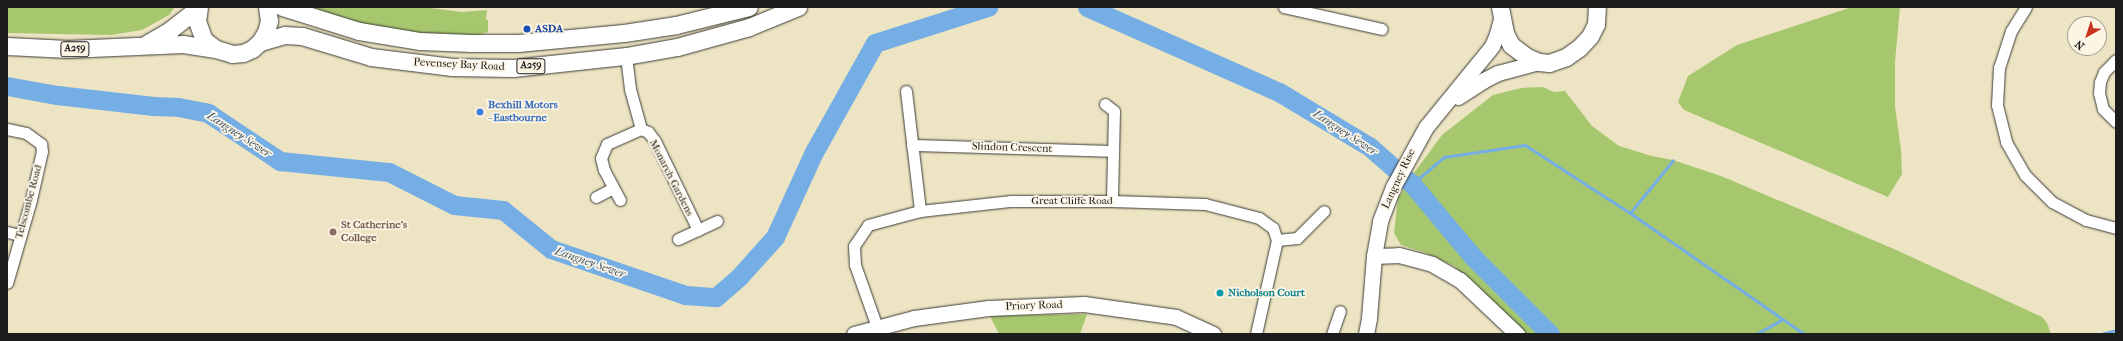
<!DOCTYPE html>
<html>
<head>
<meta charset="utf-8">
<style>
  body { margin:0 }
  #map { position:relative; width:2123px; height:341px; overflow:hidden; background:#ece4c3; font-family:"IM FELL French Canon",serif }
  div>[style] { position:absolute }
  .green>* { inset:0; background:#a7c76f }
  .stream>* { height:3px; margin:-1.5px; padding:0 1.5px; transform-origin:1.5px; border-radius:1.5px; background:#75aee5 }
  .river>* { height:19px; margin:-9.5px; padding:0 9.5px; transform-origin:9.5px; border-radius:9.5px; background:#75aee5 }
  .roads { filter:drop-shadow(0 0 1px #3b3a35) drop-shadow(0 0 1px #3b3a35) }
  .street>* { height:11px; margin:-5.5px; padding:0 5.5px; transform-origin:5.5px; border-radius:5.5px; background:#fff }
  .secondary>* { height:15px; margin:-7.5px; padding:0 7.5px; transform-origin:7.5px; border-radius:7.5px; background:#fff }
  .primary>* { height:17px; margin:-8.5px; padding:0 8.5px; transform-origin:8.5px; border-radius:8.5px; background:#fff }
  .dots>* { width:11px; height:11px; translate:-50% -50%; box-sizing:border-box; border:2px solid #fcf5e5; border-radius:50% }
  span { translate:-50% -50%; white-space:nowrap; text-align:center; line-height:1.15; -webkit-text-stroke:3.5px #fcf5e5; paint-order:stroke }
  .shield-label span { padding:1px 3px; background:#fcf5e5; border:1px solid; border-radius:3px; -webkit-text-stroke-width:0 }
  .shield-label { font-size:10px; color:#1c1c1c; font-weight:700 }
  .transit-label { font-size:11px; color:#164399; font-weight:700 }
  .left { translate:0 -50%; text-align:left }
  .street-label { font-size:11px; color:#1c1c1c }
  .shop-label { font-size:11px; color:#366cbe; font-weight:700 }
  .education-label { font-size:11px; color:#785e54; font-weight:700 }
  .culture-label { font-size:11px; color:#0d838f; font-weight:700 }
  .water-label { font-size:12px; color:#40566c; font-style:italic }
  .frame { position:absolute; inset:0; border:8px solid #1c1c1c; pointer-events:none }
  .north { position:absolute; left:2067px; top:16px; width:40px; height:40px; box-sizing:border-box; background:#fcf5e5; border:1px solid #a29e95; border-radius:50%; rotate:219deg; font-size:11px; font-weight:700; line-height:16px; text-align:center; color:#1c1c1c }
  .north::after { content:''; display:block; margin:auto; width:14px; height:18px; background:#c8321e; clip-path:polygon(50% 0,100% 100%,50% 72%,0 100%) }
</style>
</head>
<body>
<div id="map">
  <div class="green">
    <div style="clip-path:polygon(7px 7px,175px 7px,169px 15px,142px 30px,111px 35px,7px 33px)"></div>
    <div style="clip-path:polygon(303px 7px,423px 7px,462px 12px,487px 10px,486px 20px,488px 20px,488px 32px,472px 37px,387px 31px)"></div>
    <div style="clip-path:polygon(1852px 7px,1900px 7px,1895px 62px,1895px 106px,1901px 150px,1902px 174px,1888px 197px,1684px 110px,1678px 102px,1688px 76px,1737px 45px)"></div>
    <div style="clip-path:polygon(1543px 87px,1554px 92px,1565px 91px,1592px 126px,1619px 146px,1652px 156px,1673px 160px,1721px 176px,1894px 249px,2042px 317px,2047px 323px,2051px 334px,1525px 334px,1454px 266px,1426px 253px,1401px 245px,1394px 233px,1398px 198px,1408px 181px,1442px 135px,1493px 95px,1521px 88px)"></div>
    <div style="clip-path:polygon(1087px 314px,1080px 334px,999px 334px,990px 316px)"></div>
  </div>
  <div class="stream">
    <div style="left:1412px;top:184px;width:42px;rotate:-40.2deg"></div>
    <div style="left:1444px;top:157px;width:82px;rotate:-8.4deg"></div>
    <div style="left:1525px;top:145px;width:125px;rotate:32.9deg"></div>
    <div style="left:1630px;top:213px;width:212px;rotate:34.8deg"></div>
    <div style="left:1630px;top:213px;width:68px;rotate:-50.9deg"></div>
    <div style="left:1756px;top:334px;width:31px;rotate:-29deg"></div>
    <div style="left:2101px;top:334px;width:16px;rotate:-15deg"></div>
  </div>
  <div class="river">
    <div style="left:1087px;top:7px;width:210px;rotate:23.9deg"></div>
    <div style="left:1279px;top:92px;width:106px;rotate:31.1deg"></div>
    <div style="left:1370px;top:147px;width:56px;rotate:41.4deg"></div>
    <div style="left:1412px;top:184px;width:95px;rotate:50.1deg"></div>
    <div style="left:1473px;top:257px;width:109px;rotate:45deg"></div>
    <div style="left:7px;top:86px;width:51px;rotate:10.2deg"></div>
    <div style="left:57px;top:95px;width:97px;rotate:6.5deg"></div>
    <div style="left:153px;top:106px;width:25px;rotate:2deg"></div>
    <div style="left:178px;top:107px;width:31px;rotate:11deg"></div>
    <div style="left:208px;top:113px;width:87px;rotate:33.7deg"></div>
    <div style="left:280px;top:161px;width:110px;rotate:5.8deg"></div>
    <div style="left:389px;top:172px;width:73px;rotate:26.9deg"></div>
    <div style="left:454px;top:205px;width:49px;rotate:5.8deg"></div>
    <div style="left:503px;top:210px;width:62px;rotate:39.1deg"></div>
    <div style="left:551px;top:249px;width:142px;rotate:18.9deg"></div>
    <div style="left:685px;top:295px;width:31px;rotate:4deg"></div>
    <div style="left:716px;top:297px;width:30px;rotate:-41deg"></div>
    <div style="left:739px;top:277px;width:54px;rotate:-48deg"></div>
    <div style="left:775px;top:237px;width:94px;rotate:-65.4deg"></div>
    <div style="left:814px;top:152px;width:125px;rotate:-60.8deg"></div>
    <div style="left:875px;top:43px;width:119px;rotate:-17.7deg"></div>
  </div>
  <div class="roads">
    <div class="street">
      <div style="left:1284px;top:7px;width:100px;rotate:12.7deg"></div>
      <div style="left:2026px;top:7px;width:28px;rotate:122deg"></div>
      <div style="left:2011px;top:31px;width:38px;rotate:108deg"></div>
      <div style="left:1999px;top:67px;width:38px;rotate:93deg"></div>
      <div style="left:1997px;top:105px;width:38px;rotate:76deg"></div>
      <div style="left:2006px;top:142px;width:38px;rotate:60deg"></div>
      <div style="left:2025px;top:175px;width:38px;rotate:45deg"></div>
      <div style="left:2052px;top:202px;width:38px;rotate:28deg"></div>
      <div style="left:2086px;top:220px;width:31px;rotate:15deg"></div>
      <div style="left:626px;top:56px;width:33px;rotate:83deg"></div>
      <div style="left:630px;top:89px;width:41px;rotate:74.6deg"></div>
      <div style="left:641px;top:129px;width:8px;rotate:23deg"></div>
      <div style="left:648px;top:132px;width:11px;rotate:52deg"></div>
      <div style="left:655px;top:141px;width:99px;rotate:64.2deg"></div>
      <div style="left:2116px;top:60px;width:17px;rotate:135deg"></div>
      <div style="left:2104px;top:72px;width:11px;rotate:112deg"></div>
      <div style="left:2100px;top:82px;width:11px;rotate:95deg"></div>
      <div style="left:2099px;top:93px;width:16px;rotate:76deg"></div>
      <div style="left:2103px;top:109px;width:18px;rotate:45deg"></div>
      <div style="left:906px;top:91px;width:121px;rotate:83.3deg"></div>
      <div style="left:1105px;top:104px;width:11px;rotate:38deg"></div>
      <div style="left:1114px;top:111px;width:90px;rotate:91.3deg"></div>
      <div style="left:7px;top:129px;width:19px;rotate:12deg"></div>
      <div style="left:26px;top:133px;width:19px;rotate:36deg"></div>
      <div style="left:41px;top:144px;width:7px;rotate:82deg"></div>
      <div style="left:42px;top:151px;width:50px;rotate:102.7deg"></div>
      <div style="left:31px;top:200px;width:86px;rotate:106.1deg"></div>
      <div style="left:912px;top:145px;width:201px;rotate:1.7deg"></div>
      <div style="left:596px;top:197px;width:19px;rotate:-28deg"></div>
      <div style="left:620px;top:200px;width:34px;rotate:-118deg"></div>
      <div style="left:604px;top:170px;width:12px;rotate:-104deg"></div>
      <div style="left:601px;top:158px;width:15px;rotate:-67deg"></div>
      <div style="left:607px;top:144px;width:37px;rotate:-24deg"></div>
      <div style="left:7px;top:232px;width:13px;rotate:13deg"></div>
      <div style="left:678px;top:239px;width:43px;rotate:-24.8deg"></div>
      <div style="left:1277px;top:240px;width:20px;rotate:-6deg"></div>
      <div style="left:1297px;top:238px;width:38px;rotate:-45deg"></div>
      <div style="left:877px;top:327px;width:66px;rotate:-109.5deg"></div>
      <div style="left:855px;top:265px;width:19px;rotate:-93deg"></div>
      <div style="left:854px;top:246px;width:25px;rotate:-56deg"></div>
      <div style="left:868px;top:225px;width:54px;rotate:-15.1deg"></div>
      <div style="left:920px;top:211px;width:92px;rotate:-6.3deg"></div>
      <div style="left:1011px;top:201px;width:101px"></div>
      <div style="left:1112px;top:201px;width:93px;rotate:1.8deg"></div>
      <div style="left:1205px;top:204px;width:56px;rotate:14.5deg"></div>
      <div style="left:1259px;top:218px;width:17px;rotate:36deg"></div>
      <div style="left:1273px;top:228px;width:13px;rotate:72deg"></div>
      <div style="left:1277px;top:240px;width:96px;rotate:102.6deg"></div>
      <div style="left:1332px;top:334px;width:24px;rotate:-71deg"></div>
    </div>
    <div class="secondary">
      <div style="left:1458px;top:97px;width:31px;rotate:-33deg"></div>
      <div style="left:1484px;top:80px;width:16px;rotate:-27deg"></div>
      <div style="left:1498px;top:73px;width:42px;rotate:-15deg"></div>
      <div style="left:1374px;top:256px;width:25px;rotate:-2deg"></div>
      <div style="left:1399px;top:255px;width:34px;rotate:15deg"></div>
      <div style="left:1432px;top:264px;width:32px;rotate:30deg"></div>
      <div style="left:1460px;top:280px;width:79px;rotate:43.5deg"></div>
      <div style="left:854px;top:334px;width:62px;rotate:-14.9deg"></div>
      <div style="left:914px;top:318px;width:75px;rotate:-7.7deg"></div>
      <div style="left:988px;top:308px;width:96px;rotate:-2.4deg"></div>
      <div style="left:1084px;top:304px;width:93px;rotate:8deg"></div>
      <div style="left:1176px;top:317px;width:41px;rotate:24.7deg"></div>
      <div style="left:1366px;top:334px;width:16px;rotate:-79deg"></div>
      <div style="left:1369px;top:318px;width:62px;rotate:-85.4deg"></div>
      <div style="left:1374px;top:256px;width:36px;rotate:-80deg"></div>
      <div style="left:1380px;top:221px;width:36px;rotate:-69deg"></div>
      <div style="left:1393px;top:187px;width:68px;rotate:-61.2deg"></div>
      <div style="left:1426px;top:127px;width:104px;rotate:-50.8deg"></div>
      <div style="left:1492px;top:46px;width:13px;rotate:-67deg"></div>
      <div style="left:1497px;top:34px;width:16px;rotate:-75deg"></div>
    </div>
    <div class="primary">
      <div style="left:199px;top:7px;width:14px;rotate:98deg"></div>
      <div style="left:197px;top:21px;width:20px;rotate:70deg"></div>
      <div style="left:204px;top:40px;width:15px;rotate:37deg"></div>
      <div style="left:216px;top:49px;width:17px;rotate:17deg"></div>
      <div style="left:232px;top:54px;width:11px;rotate:-5deg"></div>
      <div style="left:243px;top:53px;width:10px;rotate:-24deg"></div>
      <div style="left:252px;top:49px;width:11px;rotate:-41deg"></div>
      <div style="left:260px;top:42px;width:12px;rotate:-59deg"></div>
      <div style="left:266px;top:32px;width:11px;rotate:-75deg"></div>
      <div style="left:269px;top:21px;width:14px;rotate:-98deg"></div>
      <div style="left:282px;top:7px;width:81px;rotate:17.3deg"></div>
      <div style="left:359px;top:31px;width:62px;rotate:9.3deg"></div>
      <div style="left:420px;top:41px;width:51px;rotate:2.2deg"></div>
      <div style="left:471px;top:43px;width:47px"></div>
      <div style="left:518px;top:43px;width:106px;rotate:-5.4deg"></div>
      <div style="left:624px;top:33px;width:53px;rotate:-8.7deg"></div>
      <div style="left:676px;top:25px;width:75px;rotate:-13.9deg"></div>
      <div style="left:1500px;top:7px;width:26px;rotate:79deg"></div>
      <div style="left:1505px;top:33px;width:13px;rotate:63deg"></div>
      <div style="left:1511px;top:45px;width:20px;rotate:37deg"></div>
      <div style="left:1527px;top:57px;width:13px;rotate:23deg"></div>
      <div style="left:1539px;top:62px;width:10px;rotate:6deg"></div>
      <div style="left:1549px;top:63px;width:18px;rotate:-19deg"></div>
      <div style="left:1566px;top:57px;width:16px;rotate:-35deg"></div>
      <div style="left:1579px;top:48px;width:16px;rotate:-47deg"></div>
      <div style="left:1590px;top:36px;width:13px;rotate:-63deg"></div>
      <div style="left:1596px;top:24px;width:17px;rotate:-87deg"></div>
      <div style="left:260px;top:42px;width:26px;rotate:-16deg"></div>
      <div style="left:285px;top:35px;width:17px;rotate:3deg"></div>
      <div style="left:302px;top:36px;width:72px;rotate:16.9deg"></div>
      <div style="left:371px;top:57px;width:82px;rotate:7deg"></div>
      <div style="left:452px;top:67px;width:61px;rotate:0.9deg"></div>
      <div style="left:513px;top:68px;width:114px;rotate:-6.1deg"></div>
      <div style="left:626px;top:56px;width:52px;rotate:-10deg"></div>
      <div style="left:677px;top:47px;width:75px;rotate:-15.5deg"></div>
      <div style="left:749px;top:27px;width:53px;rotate:-22.2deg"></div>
      <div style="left:146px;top:44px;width:28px;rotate:-30deg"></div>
      <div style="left:170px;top:30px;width:36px;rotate:-38deg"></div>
      <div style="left:7px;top:46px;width:61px;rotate:2.8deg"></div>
      <div style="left:68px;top:49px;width:115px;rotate:-2.5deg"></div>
      <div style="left:183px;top:44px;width:33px;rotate:9deg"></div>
    </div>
  </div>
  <div class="dots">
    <div style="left:527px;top:29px;background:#1a4fb4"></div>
    <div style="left:480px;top:112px;background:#3f7fe0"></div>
    <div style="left:333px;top:232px;background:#8d6e63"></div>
    <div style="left:1220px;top:293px;background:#0f9aa8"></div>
  </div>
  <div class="shield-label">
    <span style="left:75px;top:49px">A259</span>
    <span style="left:531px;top:66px">A259</span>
  </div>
  <div class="transit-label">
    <span class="left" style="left:535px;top:29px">ASDA</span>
  </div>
  <div class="street-label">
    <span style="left:459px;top:65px;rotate:3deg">Pevensey Bay Road</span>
    <span style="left:1012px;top:148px;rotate:2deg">Slindon Crescent</span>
    <span style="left:671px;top:178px;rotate:63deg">Monarch Gardens</span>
    <span style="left:1399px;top:179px;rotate:-65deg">Langney Rise</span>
    <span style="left:1072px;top:201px">Great Cliffe Road</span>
    <span style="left:29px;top:202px;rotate:-75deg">Telscombe Road</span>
    <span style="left:1034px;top:306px;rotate:-2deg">Priory Road</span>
  </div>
  <div class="shop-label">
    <span class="left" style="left:488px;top:112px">Bexhill Motors<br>- Eastbourne</span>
  </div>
  <div class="education-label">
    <span class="left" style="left:341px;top:232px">St Catherine's<br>College</span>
  </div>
  <div class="culture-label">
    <span class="left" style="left:1228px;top:293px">Nicholson Court</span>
  </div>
  <div class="water-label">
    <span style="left:1345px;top:133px;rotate:33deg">Langney Sewer</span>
    <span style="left:239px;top:135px;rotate:33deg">Langney Sewer</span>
    <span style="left:590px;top:263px;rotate:19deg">Langney Sewer</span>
  </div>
  <div class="frame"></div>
  <div class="north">N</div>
</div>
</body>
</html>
